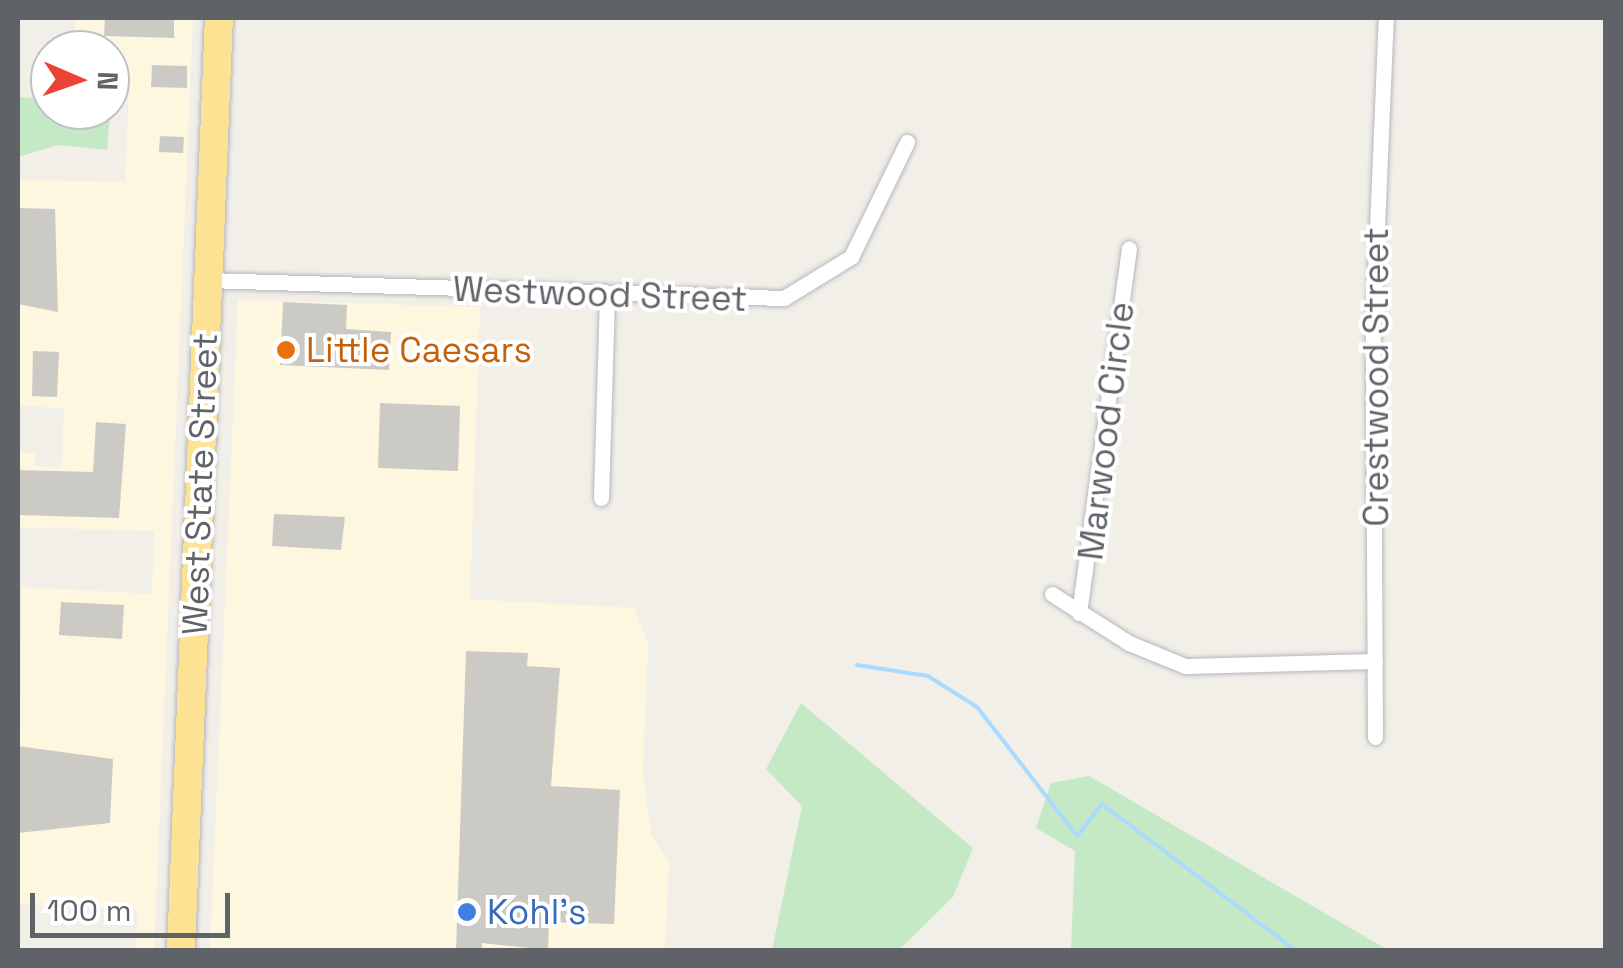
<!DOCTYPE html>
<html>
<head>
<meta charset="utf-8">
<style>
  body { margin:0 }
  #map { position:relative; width:1623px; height:968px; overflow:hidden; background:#f1efe8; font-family:"Space Grotesk",sans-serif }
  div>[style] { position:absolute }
  .commercial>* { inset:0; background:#fef7e0 }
  .green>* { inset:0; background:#c5e8c5 }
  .stream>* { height:4px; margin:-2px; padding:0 2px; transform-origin:2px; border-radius:2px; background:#aadaff }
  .building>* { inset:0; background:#cccac5 }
  .roads { filter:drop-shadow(0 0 2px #b5b8bc) drop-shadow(0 0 2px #b5b8bc) }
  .street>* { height:15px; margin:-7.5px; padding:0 7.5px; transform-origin:7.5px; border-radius:7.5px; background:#fff }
  .highway>* { height:28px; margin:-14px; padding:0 14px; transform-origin:14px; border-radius:14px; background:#fde293 }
  .dots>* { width:28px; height:28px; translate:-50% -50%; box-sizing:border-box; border:5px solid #fff; border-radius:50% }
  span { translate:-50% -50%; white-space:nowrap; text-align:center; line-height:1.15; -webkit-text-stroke:8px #fff; paint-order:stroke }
  .street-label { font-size:35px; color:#5f6368 }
  .food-label { font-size:35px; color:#c56008 }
  .left { translate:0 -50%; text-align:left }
  .shop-label { font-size:35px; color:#366cbe }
  .frame { position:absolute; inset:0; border:20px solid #5f6368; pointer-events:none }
  .north { position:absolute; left:30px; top:30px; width:100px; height:100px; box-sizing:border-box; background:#fff; border:2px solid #bfc1c3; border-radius:50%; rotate:92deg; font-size:28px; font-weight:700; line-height:40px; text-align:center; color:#5f6368 }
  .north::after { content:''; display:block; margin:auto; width:35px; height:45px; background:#ea4335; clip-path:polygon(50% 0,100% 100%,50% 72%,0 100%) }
  .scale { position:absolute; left:30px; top:893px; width:200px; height:45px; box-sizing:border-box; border:5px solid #5f6368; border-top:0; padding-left:12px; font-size:30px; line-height:35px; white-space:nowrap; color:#5f6368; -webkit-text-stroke:8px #fff; paint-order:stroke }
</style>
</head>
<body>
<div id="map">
  <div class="commercial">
    <div style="clip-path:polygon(75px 18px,193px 18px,154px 950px,136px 950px,138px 910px,18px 904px,22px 587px,152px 594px,154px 531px,18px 527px,18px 453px,35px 453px,34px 466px,62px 467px,64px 408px,18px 406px,18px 180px,125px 182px,129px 89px,110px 88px,106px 40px,74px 39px)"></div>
    <div style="clip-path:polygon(238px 300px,480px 307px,470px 599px,635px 608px,648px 645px,643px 771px,651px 834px,669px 863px,665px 950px,210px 950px)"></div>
  </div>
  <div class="green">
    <div style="clip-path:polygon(18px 97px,50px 99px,50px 110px,111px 104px,107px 150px,58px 145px,18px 157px)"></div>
    <div style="clip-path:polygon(801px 703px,973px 848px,953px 897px,899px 950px,772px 950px,802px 806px,766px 769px)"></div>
    <div style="clip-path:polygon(1089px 776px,1388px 950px,1071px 950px,1075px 851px,1036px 828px,1051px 783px)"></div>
  </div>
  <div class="stream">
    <div style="left:857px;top:665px;width:72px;rotate:8.8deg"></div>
    <div style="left:928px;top:676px;width:58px;rotate:32.3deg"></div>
    <div style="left:977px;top:707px;width:163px;rotate:52.2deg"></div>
    <div style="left:1077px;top:836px;width:41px;rotate:-52deg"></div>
    <div style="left:1102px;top:804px;width:242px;rotate:37.1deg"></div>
    <div style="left:1488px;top:950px;width:10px"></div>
  </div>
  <div class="building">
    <div style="clip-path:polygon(105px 18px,174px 18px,174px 38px,104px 36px)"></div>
    <div style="clip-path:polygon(152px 65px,187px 66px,187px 88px,151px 87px)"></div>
    <div style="clip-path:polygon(160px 136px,184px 137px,183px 153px,159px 152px)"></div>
    <div style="clip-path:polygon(18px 208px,55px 209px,58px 312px,18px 304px)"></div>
    <div style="clip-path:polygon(283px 302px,347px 305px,346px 329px,391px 332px,389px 370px,280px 365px)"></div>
    <div style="clip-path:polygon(33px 351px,59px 352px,57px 397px,32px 396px)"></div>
    <div style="clip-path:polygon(380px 403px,460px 406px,458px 471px,378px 468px)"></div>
    <div style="clip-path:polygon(96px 422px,126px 424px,119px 518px,18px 515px,18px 470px,93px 472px)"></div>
    <div style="clip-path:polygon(274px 514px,345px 517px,341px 550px,272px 546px)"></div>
    <div style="clip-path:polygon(61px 602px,124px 605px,122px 639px,59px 635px)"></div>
    <div style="clip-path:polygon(466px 651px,528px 653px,527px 666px,560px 668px,551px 786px,620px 790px,614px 924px,549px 922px,548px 950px,482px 943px,482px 950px,456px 950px)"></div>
    <div style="clip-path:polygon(18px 746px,113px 759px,110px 823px,18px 833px)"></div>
  </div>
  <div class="roads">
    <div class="street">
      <div style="left:207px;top:280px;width:577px;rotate:1.79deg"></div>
      <div style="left:784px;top:298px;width:79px;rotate:-31.5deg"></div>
      <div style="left:851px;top:257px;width:128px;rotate:-64deg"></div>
      <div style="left:601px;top:498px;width:202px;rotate:-88.3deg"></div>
      <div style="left:1052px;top:594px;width:91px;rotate:32.5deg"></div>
      <div style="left:1129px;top:643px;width:61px;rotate:22.3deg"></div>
      <div style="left:1185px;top:666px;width:190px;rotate:-1.5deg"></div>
      <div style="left:1079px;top:613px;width:368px;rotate:-82.2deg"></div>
      <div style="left:1375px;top:737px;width:414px;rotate:-90.3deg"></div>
      <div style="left:1373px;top:323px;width:305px;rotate:-87.6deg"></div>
    </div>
    <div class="highway">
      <div style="left:181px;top:950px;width:933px;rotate:-87.67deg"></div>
    </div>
  </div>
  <div class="dots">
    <div style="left:286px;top:350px;background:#e8710a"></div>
    <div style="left:467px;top:912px;background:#3f7fe0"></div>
  </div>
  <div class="street-label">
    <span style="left:600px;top:294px;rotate:2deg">Westwood Street</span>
    <span style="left:1376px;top:377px;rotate:-90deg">Crestwood Street</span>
    <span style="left:1106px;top:431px;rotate:-83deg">Marwood Circle</span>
    <span style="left:200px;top:484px;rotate:-88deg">West State Street</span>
  </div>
  <div class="food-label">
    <span class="left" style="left:306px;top:350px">Little Caesars</span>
  </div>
  <div class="shop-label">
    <span class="left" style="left:487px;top:912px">Kohl's</span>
  </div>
  <div class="frame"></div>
  <div class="north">N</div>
  <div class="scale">100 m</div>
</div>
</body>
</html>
